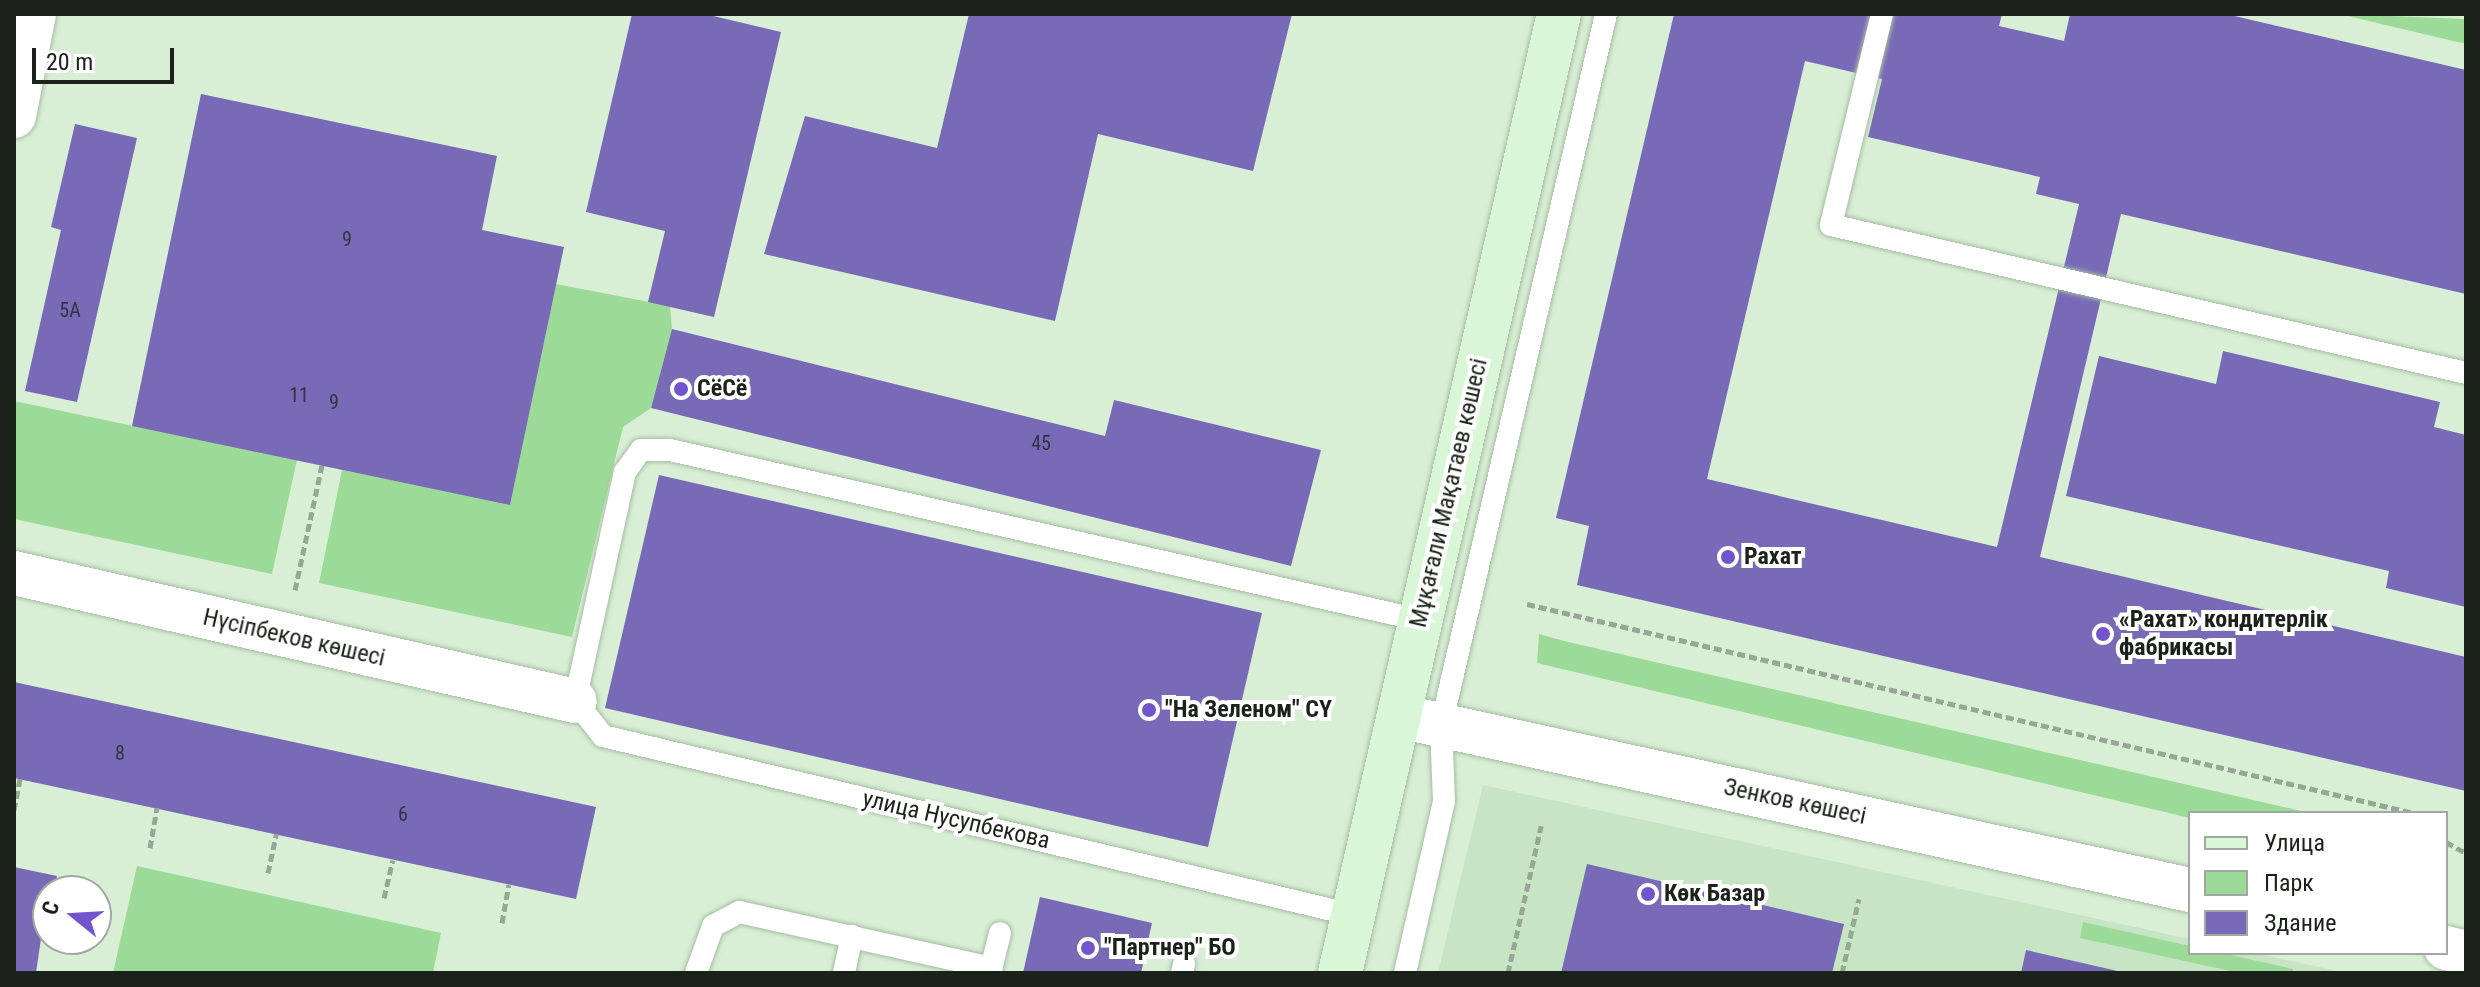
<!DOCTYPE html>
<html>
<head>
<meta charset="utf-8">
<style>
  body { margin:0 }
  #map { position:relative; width:2480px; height:987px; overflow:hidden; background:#d8efd5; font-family:"Roboto Condensed",sans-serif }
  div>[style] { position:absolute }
  .built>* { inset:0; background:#c7e4c4 }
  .green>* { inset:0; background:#9cdb97 }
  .building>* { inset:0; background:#786ab7 }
  .path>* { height:5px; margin-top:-2.5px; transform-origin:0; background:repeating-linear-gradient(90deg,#96a894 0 8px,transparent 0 12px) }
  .roads { filter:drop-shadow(0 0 2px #a6bda4) drop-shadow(0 0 2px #a6bda4) }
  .lane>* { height:22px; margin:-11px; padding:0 11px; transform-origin:11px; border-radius:11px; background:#fff }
  .street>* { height:44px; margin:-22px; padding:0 22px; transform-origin:22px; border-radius:22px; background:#fff }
  .secondary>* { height:44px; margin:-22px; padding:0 22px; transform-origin:22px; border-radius:22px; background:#d9f7d7 }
  .dots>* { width:22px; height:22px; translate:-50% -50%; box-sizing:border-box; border:4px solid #fff; border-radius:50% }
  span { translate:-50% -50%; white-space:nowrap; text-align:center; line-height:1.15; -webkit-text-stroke:8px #fff; paint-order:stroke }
  .number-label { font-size:20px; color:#323440 }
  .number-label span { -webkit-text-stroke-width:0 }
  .poi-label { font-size:24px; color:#1a2219; font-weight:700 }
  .left { translate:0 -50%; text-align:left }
  .street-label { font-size:24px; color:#1a2219 }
  .frame { position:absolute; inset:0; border:16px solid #1a2219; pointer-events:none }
  .legend { position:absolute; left:2188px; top:811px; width:260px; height:144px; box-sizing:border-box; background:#fff; border:2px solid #a3a7a3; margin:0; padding:10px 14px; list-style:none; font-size:24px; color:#1a2219 }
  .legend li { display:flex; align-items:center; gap:16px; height:40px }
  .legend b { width:40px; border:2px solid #a3a7a3 }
  .north { position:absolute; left:32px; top:875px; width:80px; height:80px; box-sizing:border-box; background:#fff; border:2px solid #a3a7a3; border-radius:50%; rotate:288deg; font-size:22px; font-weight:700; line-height:32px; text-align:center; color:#1a2219 }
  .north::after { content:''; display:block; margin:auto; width:28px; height:36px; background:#7254cd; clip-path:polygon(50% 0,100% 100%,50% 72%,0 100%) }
  .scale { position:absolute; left:32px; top:48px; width:142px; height:36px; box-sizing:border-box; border:4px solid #1a2219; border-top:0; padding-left:10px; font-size:24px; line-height:28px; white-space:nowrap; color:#1a2219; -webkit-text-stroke:6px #fff; paint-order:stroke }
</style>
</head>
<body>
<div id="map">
  <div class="built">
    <div style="clip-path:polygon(1483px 785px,2190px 939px,2190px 953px,2255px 953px,2347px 973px,1438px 973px)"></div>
  </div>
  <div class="green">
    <div style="clip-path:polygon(2339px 14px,2466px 19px,2466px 44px)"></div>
    <div style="clip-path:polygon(556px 284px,670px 306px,672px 329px,651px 408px,623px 427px,572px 637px,319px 583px,342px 470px,510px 504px)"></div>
    <div style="clip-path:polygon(14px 401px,297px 460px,272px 574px,14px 519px)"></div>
    <div style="clip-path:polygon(1539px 634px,1564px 641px,2310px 813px,2190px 813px,2190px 818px,1537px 663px)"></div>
    <div style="clip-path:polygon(137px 866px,441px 933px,433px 973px,113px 973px)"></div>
    <div style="clip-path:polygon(2083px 922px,2190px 946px,2190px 953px,2222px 953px,2293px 969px,2292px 973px,2239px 973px,2080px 938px)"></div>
  </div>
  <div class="building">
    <div style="clip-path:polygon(632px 14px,705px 14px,781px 32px,714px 317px,648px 302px,665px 231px,586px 212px)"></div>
    <div style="clip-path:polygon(969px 14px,1292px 14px,1253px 171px,1098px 134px,1055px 321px,764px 254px,805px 116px,937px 148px)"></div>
    <div style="clip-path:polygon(evenodd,1674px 14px,2002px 14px,1999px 26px,2064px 41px,2070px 14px,2226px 14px,2466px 70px,2466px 294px,2121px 214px,2040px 557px,2466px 657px,2466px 791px,1577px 585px,1589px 526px,1556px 518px,1674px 14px,1805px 61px,1882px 79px,1868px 137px,2040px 177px,2036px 194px,2079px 204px,1997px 547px,1707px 479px,1805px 61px)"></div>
    <div style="clip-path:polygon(201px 94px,497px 156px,482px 230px,564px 247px,510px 505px,132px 426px)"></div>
    <div style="clip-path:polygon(75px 124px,137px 138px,77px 402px,25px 391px,61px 230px,51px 227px)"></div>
    <div style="clip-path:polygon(672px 329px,1105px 436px,1114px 400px,1321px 450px,1291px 566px,651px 408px)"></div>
    <div style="clip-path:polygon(2223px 351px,2440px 402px,2434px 427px,2466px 435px,2466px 607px,2386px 588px,2389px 571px,2066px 496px,2099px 356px,2216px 384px)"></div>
    <div style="clip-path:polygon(659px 475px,1262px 613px,1208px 847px,605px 708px)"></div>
    <div style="clip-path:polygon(14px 682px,596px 807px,576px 899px,14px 778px)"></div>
    <div style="clip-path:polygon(1587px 864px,1844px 924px,1832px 973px,1561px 973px)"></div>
    <div style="clip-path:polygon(14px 867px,57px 876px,54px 891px,48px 891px,36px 973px,14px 973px)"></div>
    <div style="clip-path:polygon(1040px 897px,1152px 923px,1141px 973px,1023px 973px)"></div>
    <div style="clip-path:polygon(2026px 950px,2122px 972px,2122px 973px,2021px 973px)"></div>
  </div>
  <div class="path">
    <div style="left:295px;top:590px;width:128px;rotate:-77.8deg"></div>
    <div style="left:1527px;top:604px;width:911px;rotate:13.26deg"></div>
    <div style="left:14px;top:810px;width:32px;rotate:-79deg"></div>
    <div style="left:2446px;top:842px;width:23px;rotate:29deg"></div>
    <div style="left:150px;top:848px;width:41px;rotate:-80.1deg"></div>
    <div style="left:268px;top:873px;width:40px;rotate:-78deg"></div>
    <div style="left:384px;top:898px;width:39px;rotate:-77deg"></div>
    <div style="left:502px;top:923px;width:39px;rotate:-80deg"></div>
    <div style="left:45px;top:935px;width:3px"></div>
    <div style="left:65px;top:939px;width:29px;rotate:12deg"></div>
    <div style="left:1508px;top:973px;width:151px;rotate:-77.3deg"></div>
    <div style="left:1842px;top:973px;width:76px;rotate:-77.1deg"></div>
  </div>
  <div class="roads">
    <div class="lane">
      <div style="left:1882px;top:14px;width:217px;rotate:103.6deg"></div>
      <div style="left:1831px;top:225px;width:652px;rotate:13.12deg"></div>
      <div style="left:1353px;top:915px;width:771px;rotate:-166.58deg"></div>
      <div style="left:603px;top:736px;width:45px;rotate:-128.7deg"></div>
      <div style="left:575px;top:701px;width:234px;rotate:-77.7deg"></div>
      <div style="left:625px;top:472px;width:27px;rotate:-54deg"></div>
      <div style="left:641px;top:450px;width:29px"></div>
      <div style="left:670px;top:450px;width:769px;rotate:12.77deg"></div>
      <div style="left:696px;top:973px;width:50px;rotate:-70.1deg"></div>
      <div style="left:713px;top:926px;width:30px;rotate:-28deg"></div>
      <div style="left:739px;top:912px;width:259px;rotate:12.5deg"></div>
      <div style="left:844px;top:973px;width:38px;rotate:-78deg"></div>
      <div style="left:990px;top:973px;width:41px;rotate:-76deg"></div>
      <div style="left:1182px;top:973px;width:9px;rotate:-77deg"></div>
      <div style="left:1405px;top:973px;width:176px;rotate:-77.2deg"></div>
      <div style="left:1444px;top:801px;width:75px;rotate:-92.3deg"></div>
      <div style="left:1441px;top:726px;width:731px;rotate:-76.95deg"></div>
    </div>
    <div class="street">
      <div style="left:14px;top:116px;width:104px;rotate:-78.9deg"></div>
      <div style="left:14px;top:573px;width:575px;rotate:12.85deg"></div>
      <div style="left:1399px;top:716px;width:810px;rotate:12.41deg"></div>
      <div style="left:2446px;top:948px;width:21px;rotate:14deg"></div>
    </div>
    <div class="secondary">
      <div style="left:1340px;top:973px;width:984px;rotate:-77.14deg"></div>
    </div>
  </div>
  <div class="dots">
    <div style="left:681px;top:389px;background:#7254cd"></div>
    <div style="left:1728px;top:557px;background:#7254cd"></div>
    <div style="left:2103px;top:634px;background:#7254cd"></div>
    <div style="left:1149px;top:710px;background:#7254cd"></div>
    <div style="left:1648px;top:894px;background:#7254cd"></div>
    <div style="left:1088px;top:948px;background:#7254cd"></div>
  </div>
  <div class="number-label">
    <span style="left:347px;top:239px">9</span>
    <span style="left:70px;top:310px">5А</span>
    <span style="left:299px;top:395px">11</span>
    <span style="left:334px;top:402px">9</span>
    <span style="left:1041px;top:443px">45</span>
    <span style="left:120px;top:753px">8</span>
    <span style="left:403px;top:814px">6</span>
  </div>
  <div class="poi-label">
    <span class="left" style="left:697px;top:389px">СёСё</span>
    <span class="left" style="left:1744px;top:557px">Рахат</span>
    <span class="left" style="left:2119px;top:634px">«Рахат» кондитерлік<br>фабрикасы</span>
    <span class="left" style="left:1165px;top:710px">"На Зеленом" СҮ</span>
    <span class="left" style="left:1664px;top:894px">Көк Базар</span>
    <span class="left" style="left:1104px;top:948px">"Партнер" БО</span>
  </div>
  <div class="street-label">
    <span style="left:1449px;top:493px;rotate:-77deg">Мұқағали Мақатаев көшесі</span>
    <span style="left:294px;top:638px;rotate:13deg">Нүсіпбеков көшесі</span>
    <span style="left:1795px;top:802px;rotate:12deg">Зенков көшесі</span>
    <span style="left:956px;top:820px;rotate:13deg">улица Нусупбекова</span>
  </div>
  <div class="frame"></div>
  <ul class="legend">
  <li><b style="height:10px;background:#d9f7d7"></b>Улица</li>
  <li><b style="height:22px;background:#9cdb97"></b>Парк</li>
  <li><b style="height:22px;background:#786ab7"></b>Здание</li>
  </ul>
  <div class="north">С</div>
  <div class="scale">20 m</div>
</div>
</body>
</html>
